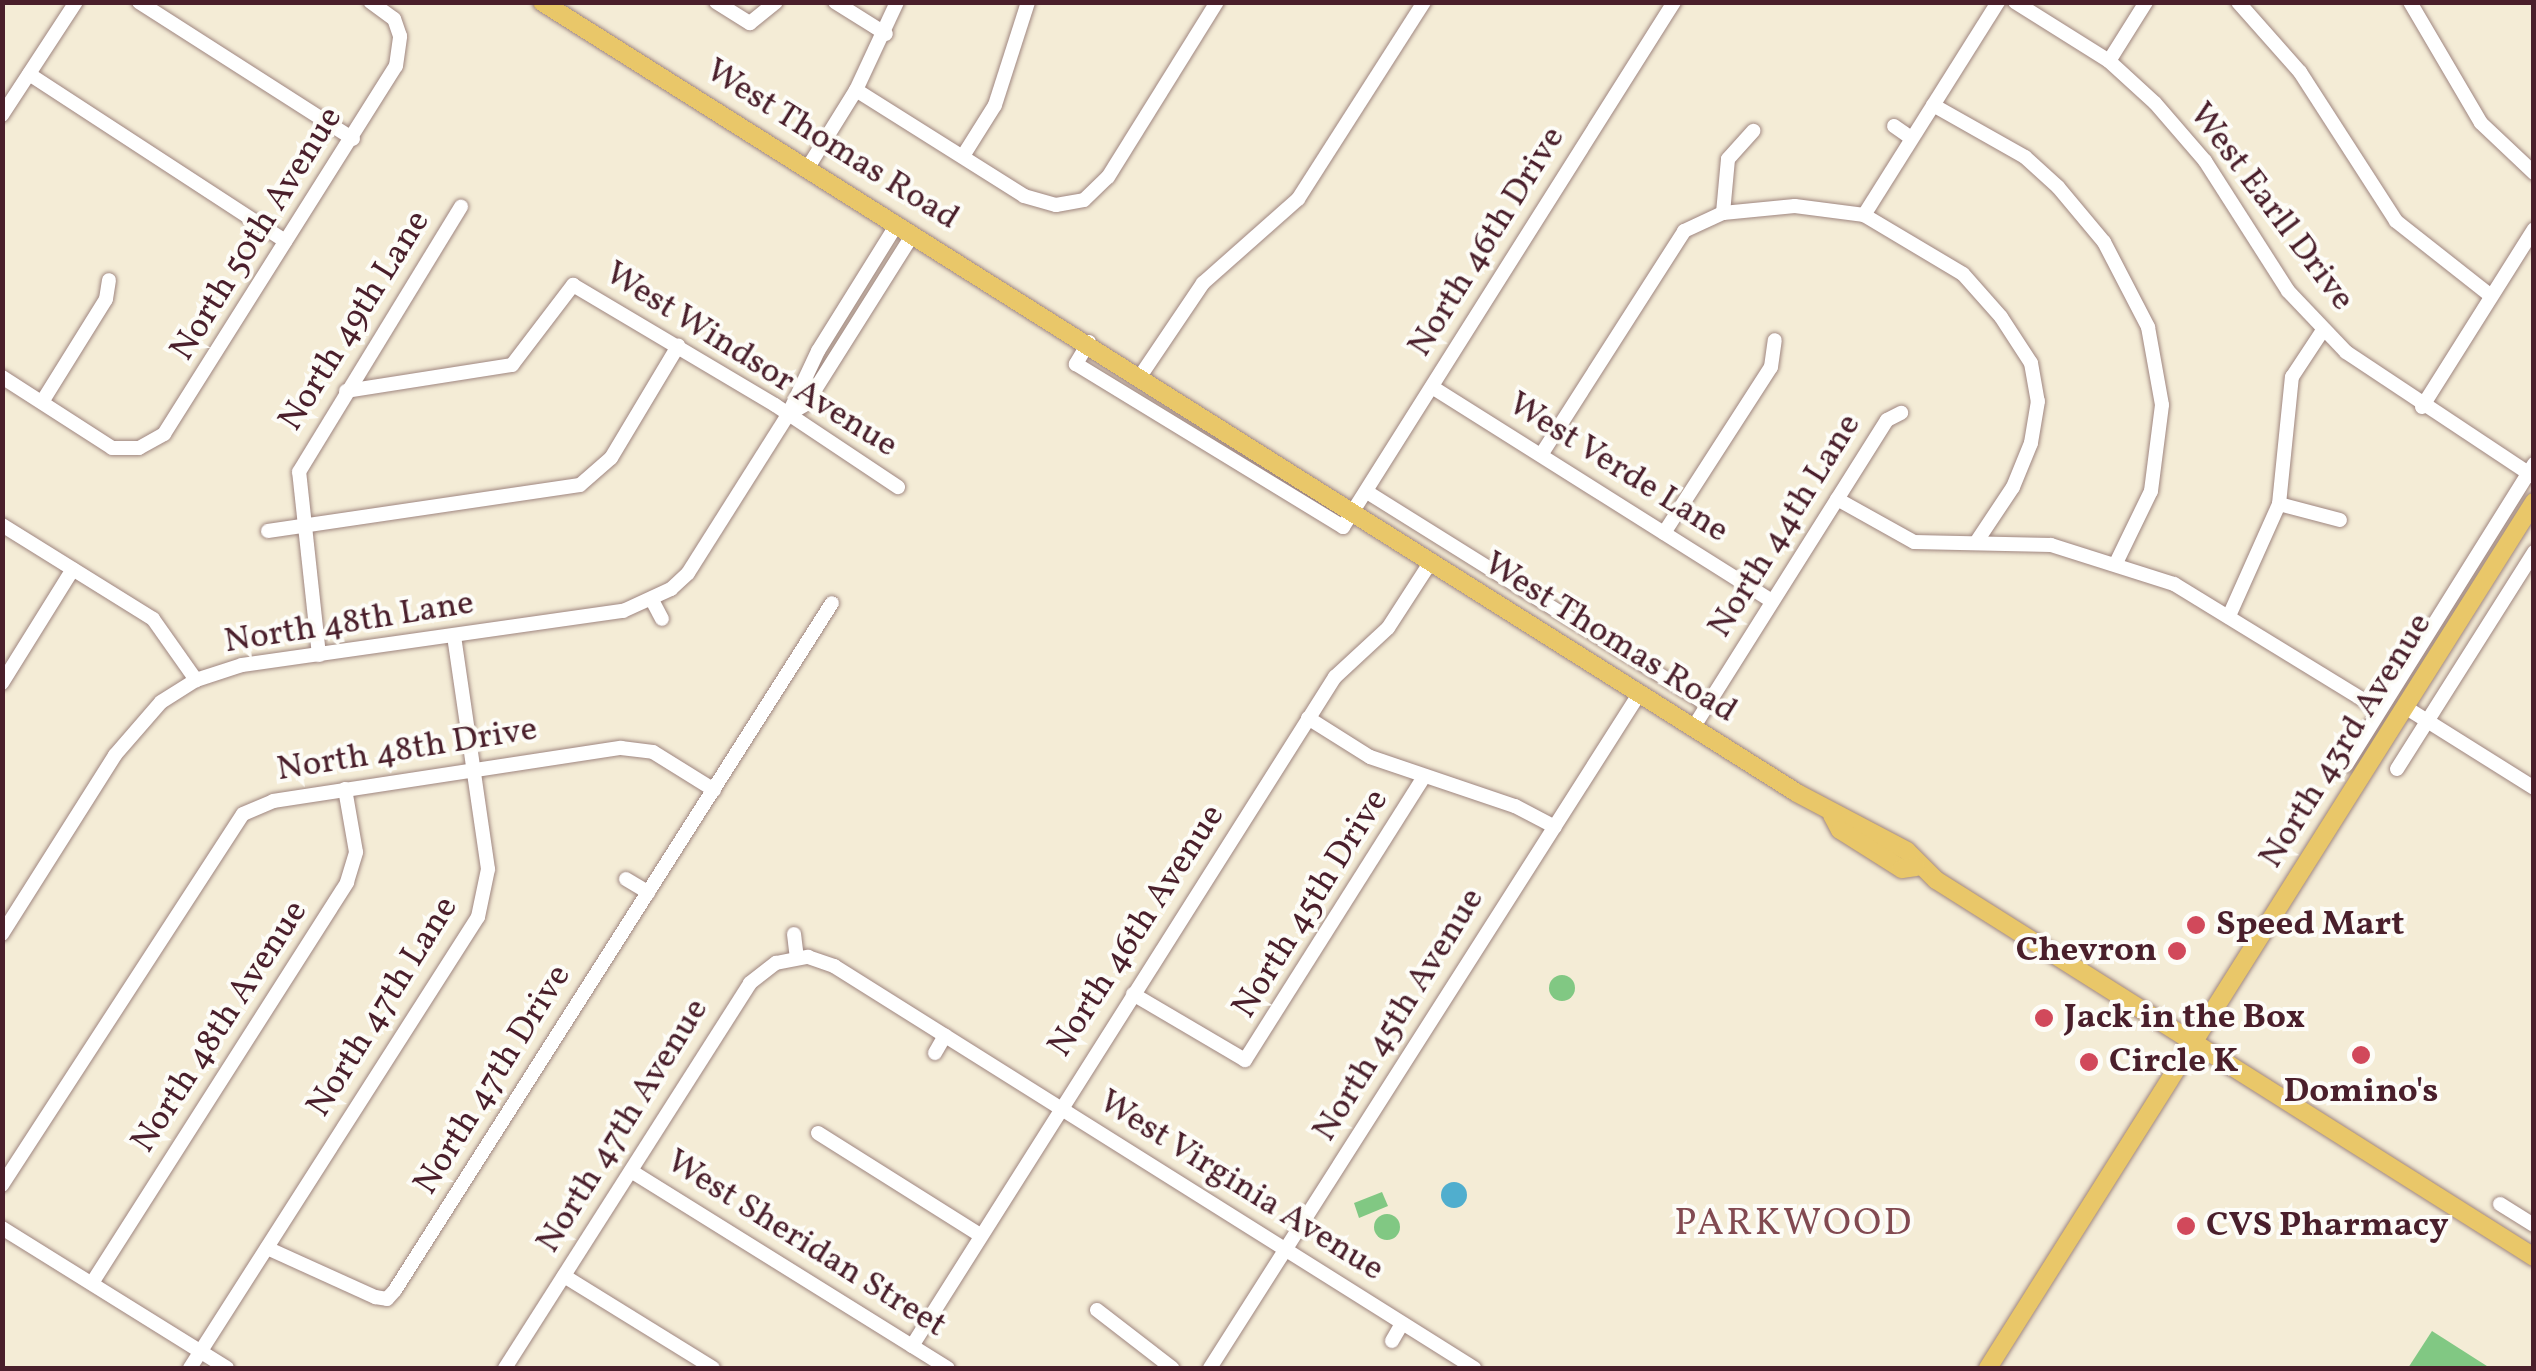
<!DOCTYPE html>
<html>
<head>
<meta charset="utf-8">
<style>
  body { margin:0 }
  #map { position:relative; width:2536px; height:1371px; overflow:hidden; background:#f4ecd6; font-family:Vollkorn,serif }
  div>[style] { position:absolute }
  .green>* { inset:0; background:#81c883 }
  .round { border-radius:50% }
  .water>* { inset:0; background:#50aece }
  .roads { filter:drop-shadow(0 0 2px #9f8680) drop-shadow(0 0 2px #9f8680) }
  .minor>* { height:14px; margin:-7px; padding:0 7px; transform-origin:7px; border-radius:7px; background:#fff }
  .major>* { height:18px; margin:-9px; padding:0 9px; transform-origin:9px; border-radius:9px; background:#e9c769 }
  .dots>* { width:28px; height:28px; translate:-50% -50%; box-sizing:border-box; border:5px solid #fdfcf7; border-radius:50% }
  span { translate:-50% -50%; white-space:nowrap; text-align:center; line-height:1.15; -webkit-text-stroke:8px #fdfcf7; paint-order:stroke }
  .street-label { font-size:35px; color:#4a1f2b }
  .poi-label { font-size:35px; color:#4a1f2b; font-weight:700 }
  .left { translate:0 -50%; text-align:left }
  .right { translate:-100% -50%; text-align:right }
  .neighbourhood-label { font-size:38px; color:#824a51; letter-spacing:2.5px }
  .frame { position:absolute; inset:0; border:5px solid #4a1f2b; pointer-events:none }
</style>
</head>
<body>
<div id="map">
  <div class="green">
    <div class="round" style="left:1549px;top:975px;width:26px;height:26px"></div>
    <div style="clip-path:polygon(1382px 1192px,1388px 1206px,1359px 1218px,1354px 1203px)"></div>
    <div class="round" style="left:1374px;top:1214px;width:26px;height:26px"></div>
    <div style="clip-path:polygon(2432px 1331px,2490px 1368px,2408px 1368px)"></div>
  </div>
  <div class="water">
    <div class="round" style="left:1441px;top:1182px;width:26px;height:26px"></div>
  </div>
  <div class="roads">
    <div class="minor">
      <div style="left:139px;top:2px;width:254px;rotate:32.6deg"></div>
      <div style="left:716px;top:2px;width:40px;rotate:32deg"></div>
      <div style="left:750px;top:23px;width:33px;rotate:-39deg"></div>
      <div style="left:835px;top:2px;width:60px;rotate:32.1deg"></div>
      <div style="left:2015px;top:2px;width:111px;rotate:32.1deg"></div>
      <div style="left:2109px;top:61px;width:62px;rotate:42.4deg"></div>
      <div style="left:2155px;top:103px;width:77px;rotate:49.2deg"></div>
      <div style="left:2205px;top:161px;width:154px;rotate:57.4deg"></div>
      <div style="left:2288px;top:291px;width:84px;rotate:46.4deg"></div>
      <div style="left:2346px;top:352px;width:226px;rotate:33.6deg"></div>
      <div style="left:2238px;top:2px;width:94px;rotate:48.5deg"></div>
      <div style="left:2300px;top:72px;width:177px;rotate:57.2deg"></div>
      <div style="left:2396px;top:221px;width:121px;rotate:38.3deg"></div>
      <div style="left:2410px;top:2px;width:140px;rotate:59.6deg"></div>
      <div style="left:2481px;top:123px;width:73px;rotate:43.3deg"></div>
      <div style="left:2109px;top:61px;width:70px;rotate:-57.9deg"></div>
      <div style="left:29px;top:74px;width:306px;rotate:33.1deg"></div>
      <div style="left:856px;top:90px;width:199px;rotate:32.2deg"></div>
      <div style="left:1024px;top:196px;width:33px;rotate:16deg"></div>
      <div style="left:1056px;top:205px;width:28px;rotate:-10deg"></div>
      <div style="left:1084px;top:200px;width:33px;rotate:-44deg"></div>
      <div style="left:1108px;top:177px;width:206px;rotate:-58.1deg"></div>
      <div style="left:1933px;top:105px;width:106px;rotate:29.5deg"></div>
      <div style="left:2025px;top:157px;width:45px;rotate:42.3deg"></div>
      <div style="left:2058px;top:187px;width:72px;rotate:50.1deg"></div>
      <div style="left:2104px;top:242px;width:96px;rotate:62.6deg"></div>
      <div style="left:2148px;top:327px;width:79px;rotate:79.8deg"></div>
      <div style="left:2162px;top:405px;width:87px;rotate:97.3deg"></div>
      <div style="left:2151px;top:491px;width:80px;rotate:115.9deg"></div>
      <div style="left:2px;top:115px;width:135px;rotate:-56.8deg"></div>
      <div style="left:1894px;top:126px;width:21px;rotate:35deg"></div>
      <div style="left:963px;top:156px;width:60px;rotate:-57.9deg"></div>
      <div style="left:995px;top:105px;width:108px;rotate:-72.2deg"></div>
      <div style="left:807px;top:169px;width:93px;rotate:-58.2deg"></div>
      <div style="left:856px;top:90px;width:97px;rotate:-65deg"></div>
      <div style="left:1723px;top:213px;width:72px;rotate:-5.6deg"></div>
      <div style="left:1795px;top:206px;width:70px;rotate:7.4deg"></div>
      <div style="left:1864px;top:215px;width:115px;rotate:30.8deg"></div>
      <div style="left:1963px;top:274px;width:57px;rotate:48.5deg"></div>
      <div style="left:2001px;top:317px;width:55px;rotate:56.9deg"></div>
      <div style="left:2031px;top:363px;width:39px;rotate:80deg"></div>
      <div style="left:2038px;top:401px;width:43px;rotate:99.5deg"></div>
      <div style="left:2031px;top:443px;width:48px;rotate:112.2deg"></div>
      <div style="left:2013px;top:487px;width:65px;rotate:123.7deg"></div>
      <div style="left:1864px;top:215px;width:252px;rotate:-57.8deg"></div>
      <div style="left:1089px;top:342px;width:26px;rotate:121deg"></div>
      <div style="left:1076px;top:364px;width:313px;rotate:31.4deg"></div>
      <div style="left:1343px;top:527px;width:621px;rotate:-57.77deg"></div>
      <div style="left:1141px;top:375px;width:111px;rotate:-56deg"></div>
      <div style="left:1203px;top:283px;width:127px;rotate:-41.5deg"></div>
      <div style="left:1298px;top:199px;width:234px;rotate:-57.4deg"></div>
      <div style="left:2px;top:377px;width:131px;rotate:32.8deg"></div>
      <div style="left:112px;top:448px;width:27px"></div>
      <div style="left:139px;top:448px;width:29px;rotate:-29deg"></div>
      <div style="left:164px;top:434px;width:435px;rotate:-57.8deg"></div>
      <div style="left:396px;top:66px;width:30px;rotate:-82deg"></div>
      <div style="left:400px;top:36px;width:18px;rotate:-109deg"></div>
      <div style="left:394px;top:19px;width:29px;rotate:-144deg"></div>
      <div style="left:1432px;top:387px;width:402px;rotate:32.2deg"></div>
      <div style="left:346px;top:391px;width:168px;rotate:-8.9deg"></div>
      <div style="left:512px;top:365px;width:101px;rotate:-52.7deg"></div>
      <div style="left:573px;top:285px;width:235px;rotate:30.7deg"></div>
      <div style="left:775px;top:405px;width:148px;rotate:33.7deg"></div>
      <div style="left:42px;top:402px;width:121px;rotate:-58.1deg"></div>
      <div style="left:106px;top:299px;width:19px;rotate:-81deg"></div>
      <div style="left:2422px;top:407px;width:210px;rotate:-57.8deg"></div>
      <div style="left:789px;top:414px;width:20px;rotate:-30deg"></div>
      <div style="left:806px;top:404px;width:201px;rotate:-57.8deg"></div>
      <div style="left:1541px;top:455px;width:266px;rotate:-57.4deg"></div>
      <div style="left:1684px;top:231px;width:43px;rotate:-24.8deg"></div>
      <div style="left:1723px;top:213px;width:54px;rotate:-84.7deg"></div>
      <div style="left:1728px;top:159px;width:38px;rotate:-48deg"></div>
      <div style="left:1367px;top:492px;width:402px;rotate:32deg"></div>
      <div style="left:1837px;top:499px;width:88px;rotate:29.2deg"></div>
      <div style="left:1914px;top:542px;width:137px;rotate:1.3deg"></div>
      <div style="left:2051px;top:545px;width:129px;rotate:17.6deg"></div>
      <div style="left:2174px;top:584px;width:241px;rotate:31.5deg"></div>
      <div style="left:2279px;top:504px;width:63px;rotate:14.7deg"></div>
      <div style="left:2px;top:525px;width:178px;rotate:31.9deg"></div>
      <div style="left:153px;top:619px;width:75px;rotate:54.8deg"></div>
      <div style="left:268px;top:531px;width:315px;rotate:-8.4deg"></div>
      <div style="left:580px;top:485px;width:41px;rotate:-41.1deg"></div>
      <div style="left:611px;top:458px;width:131px;rotate:-59.1deg"></div>
      <div style="left:1664px;top:533px;width:197px;rotate:-57.2deg"></div>
      <div style="left:1771px;top:367px;width:27px;rotate:-82deg"></div>
      <div style="left:653px;top:602px;width:19px;rotate:62deg"></div>
      <div style="left:2229px;top:616px;width:123px;rotate:-65.9deg"></div>
      <div style="left:2279px;top:504px;width:128px;rotate:-84.2deg"></div>
      <div style="left:2292px;top:377px;width:56px;rotate:-56.6deg"></div>
      <div style="left:319px;top:655px;width:184px;rotate:-96.2deg"></div>
      <div style="left:299px;top:472px;width:311px;rotate:-58.6deg"></div>
      <div style="left:2px;top:683px;width:134px;rotate:-58.1deg"></div>
      <div style="left:2405px;top:707px;width:152px;rotate:32.1deg"></div>
      <div style="left:1308px;top:718px;width:73px;rotate:32.2deg"></div>
      <div style="left:1370px;top:757px;width:153px;rotate:18.7deg"></div>
      <div style="left:1515px;top:806px;width:45px;rotate:27.7deg"></div>
      <div style="left:1693px;top:728px;width:364px;rotate:-57.8deg"></div>
      <div style="left:1887px;top:420px;width:16px;rotate:-27deg"></div>
      <div style="left:2346px;top:765px;width:355px;rotate:-58deg"></div>
      <div style="left:2397px;top:769px;width:257px;rotate:-57.7deg"></div>
      <div style="left:626px;top:879px;width:26px;rotate:31deg"></div>
      <div style="left:2px;top:934px;width:212px;rotate:-57.7deg"></div>
      <div style="left:115px;top:755px;width:70px;rotate:-49deg"></div>
      <div style="left:161px;top:702px;width:41px;rotate:-32.2deg"></div>
      <div style="left:196px;top:680px;width:48px;rotate:-18.1deg"></div>
      <div style="left:242px;top:665px;width:385px;rotate:-8.1deg"></div>
      <div style="left:623px;top:611px;width:53px;rotate:-24.6deg"></div>
      <div style="left:671px;top:589px;width:23px;rotate:-43deg"></div>
      <div style="left:688px;top:573px;width:187px;rotate:-57.7deg"></div>
      <div style="left:788px;top:415px;width:71px;rotate:-64.9deg"></div>
      <div style="left:818px;top:351px;width:150px;rotate:-58.1deg"></div>
      <div style="left:794px;top:934px;width:23px;rotate:83deg"></div>
      <div style="left:1133px;top:994px;width:130px;rotate:30.5deg"></div>
      <div style="left:1245px;top:1060px;width:333px;rotate:-57.7deg"></div>
      <div style="left:935px;top:1053px;width:20px;rotate:-60deg"></div>
      <div style="left:818px;top:1133px;width:191px;rotate:32.2deg"></div>
      <div style="left:631px;top:1171px;width:373px;rotate:31.9deg"></div>
      <div style="left:2px;top:1185px;width:442px;rotate:-57deg"></div>
      <div style="left:243px;top:814px;width:33px;rotate:-23deg"></div>
      <div style="left:273px;top:801px;width:352px;rotate:-8.7deg"></div>
      <div style="left:621px;top:748px;width:32px;rotate:7deg"></div>
      <div style="left:653px;top:752px;width:72px;rotate:31.9deg"></div>
      <div style="left:2500px;top:1204px;width:40px;rotate:32deg"></div>
      <div style="left:2px;top:1228px;width:265px;rotate:31.9deg"></div>
      <div style="left:267px;top:1248px;width:119px;rotate:24.4deg"></div>
      <div style="left:375px;top:1297px;width:12px;rotate:9deg"></div>
      <div style="left:387px;top:1299px;width:12px;rotate:-48deg"></div>
      <div style="left:395px;top:1290px;width:814px;rotate:-57.54deg"></div>
      <div style="left:564px;top:1276px;width:175px;rotate:31.7deg"></div>
      <div style="left:92px;top:1283px;width:475px;rotate:-57.5deg"></div>
      <div style="left:347px;top:882px;width:31px;rotate:-73deg"></div>
      <div style="left:356px;top:852px;width:64px;rotate:-99.9deg"></div>
      <div style="left:1097px;top:1310px;width:95px;rotate:37.7deg"></div>
      <div style="left:1392px;top:1341px;width:20px;rotate:-60deg"></div>
      <div style="left:912px;top:1346px;width:792px;rotate:-57.7deg"></div>
      <div style="left:1335px;top:677px;width:72px;rotate:-42.8deg"></div>
      <div style="left:1388px;top:628px;width:77px;rotate:-57.1deg"></div>
      <div style="left:190px;top:1368px;width:535px;rotate:-57.44deg"></div>
      <div style="left:478px;top:917px;width:49px;rotate:-78.2deg"></div>
      <div style="left:488px;top:869px;width:234px;rotate:-98.3deg"></div>
      <div style="left:505px;top:1368px;width:456px;rotate:-57.5deg"></div>
      <div style="left:750px;top:983px;width:33px;rotate:-38deg"></div>
      <div style="left:776px;top:963px;width:33px;rotate:-11deg"></div>
      <div style="left:808px;top:957px;width:28px;rotate:19deg"></div>
      <div style="left:834px;top:966px;width:756px;rotate:32.13deg"></div>
      <div style="left:1210px;top:1368px;width:799px;rotate:-57.52deg"></div>
    </div>
    <div class="major">
      <div style="left:542px;top:2px;width:1483px;rotate:32.22deg"></div>
      <div style="left:1797px;top:793px;width:124px;rotate:27.8deg"></div>
      <div style="left:1907px;top:851px;width:41px;rotate:45deg"></div>
      <div style="left:1936px;top:880px;width:707px;rotate:32.23deg"></div>
      <div style="left:1832px;top:815px;width:17px;rotate:62deg"></div>
      <div style="left:1840px;top:830px;width:73px;rotate:32.2deg"></div>
      <div style="left:1902px;top:869px;width:14px;rotate:-8deg"></div>
      <div style="left:1988px;top:1368px;width:1024px;rotate:-57.77deg"></div>
    </div>
  </div>
  <div class="dots">
    <div style="left:2196px;top:925px;background:#d1495b"></div>
    <div style="left:2177px;top:951px;background:#d1495b"></div>
    <div style="left:2044px;top:1018px;background:#d1495b"></div>
    <div style="left:2361px;top:1055px;background:#d1495b"></div>
    <div style="left:2089px;top:1062px;background:#d1495b"></div>
    <div style="left:2186px;top:1226px;background:#d1495b"></div>
  </div>
  <div class="street-label">
    <span style="left:832px;top:145px;rotate:32deg">West Thomas Road</span>
    <span style="left:2271px;top:207px;rotate:53deg">West Earll Drive</span>
    <span style="left:257px;top:234px;rotate:-58deg">North 50th Avenue</span>
    <span style="left:1487px;top:242px;rotate:-58deg">North 46th Drive</span>
    <span style="left:355px;top:321px;rotate:-58deg">North 49th Lane</span>
    <span style="left:751px;top:360px;rotate:32deg">West Windsor Avenue</span>
    <span style="left:1618px;top:468px;rotate:32deg">West Verde Lane</span>
    <span style="left:1785px;top:526px;rotate:-58deg">North 44th Lane</span>
    <span style="left:349px;top:623px;rotate:-9deg">North 48th Lane</span>
    <span style="left:1610px;top:638px;rotate:32deg">West Thomas Road</span>
    <span style="left:2346px;top:741px;rotate:-58deg">North 43rd Avenue</span>
    <span style="left:407px;top:750px;rotate:-9deg">North 48th Drive</span>
    <span style="left:1311px;top:904px;rotate:-58deg">North 45th Drive</span>
    <span style="left:1137px;top:931px;rotate:-57deg">North 46th Avenue</span>
    <span style="left:383px;top:1007px;rotate:-58deg">North 47th Lane</span>
    <span style="left:1399px;top:1015px;rotate:-58deg">North 45th Avenue</span>
    <span style="left:220px;top:1027px;rotate:-57deg">North 48th Avenue</span>
    <span style="left:493px;top:1080px;rotate:-58deg">North 47th Drive</span>
    <span style="left:623px;top:1126px;rotate:-58deg">North 47th Avenue</span>
    <span style="left:1241px;top:1186px;rotate:32deg">West Virginia Avenue</span>
    <span style="left:806px;top:1244px;rotate:32deg">West Sheridan Street</span>
  </div>
  <div class="poi-label">
    <span class="left" style="left:2216px;top:925px">Speed Mart</span>
    <span class="right" style="left:2157px;top:951px">Chevron</span>
    <span class="left" style="left:2064px;top:1018px">Jack in the Box</span>
    <span class="left" style="left:2109px;top:1062px">Circle K</span>
    <span style="left:2361px;top:1092px">Domino's</span>
    <span class="left" style="left:2206px;top:1226px">CVS Pharmacy</span>
  </div>
  <div class="neighbourhood-label">
    <span style="left:1794px;top:1225px">PARKWOOD</span>
  </div>
  <div class="frame"></div>
</div>
</body>
</html>
